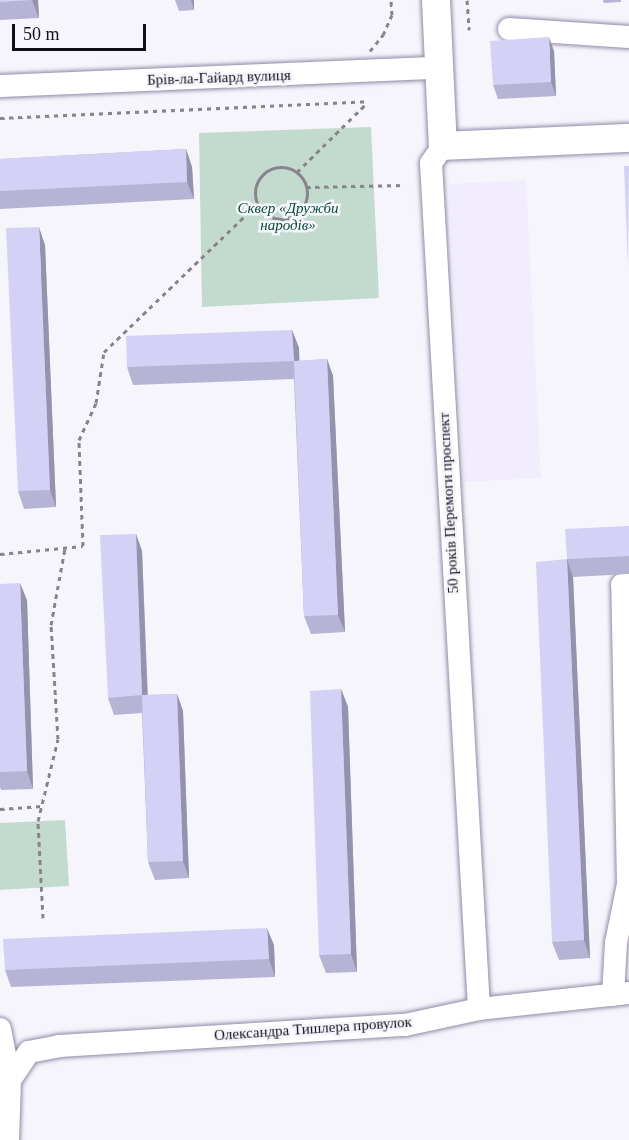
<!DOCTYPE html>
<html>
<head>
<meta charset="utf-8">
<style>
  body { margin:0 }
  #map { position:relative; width:629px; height:1140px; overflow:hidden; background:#f7f5fc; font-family:"Times New Roman",serif }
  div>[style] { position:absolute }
  .built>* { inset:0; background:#f1edfd }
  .green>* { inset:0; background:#c3dbce }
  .path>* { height:3px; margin-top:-1.5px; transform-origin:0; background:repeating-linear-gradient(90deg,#87848d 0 4.5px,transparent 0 9px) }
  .path>.ring { margin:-1.5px; padding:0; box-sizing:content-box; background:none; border:3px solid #87848d; border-radius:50% }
  .roads { filter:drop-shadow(0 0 2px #928aa7) drop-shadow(0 0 2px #928aa7) }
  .minor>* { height:22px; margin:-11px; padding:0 11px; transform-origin:11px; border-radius:11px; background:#fff }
  .major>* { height:28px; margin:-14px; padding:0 14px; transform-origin:14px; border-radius:14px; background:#fff }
  .wall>* { inset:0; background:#b6b4d4 }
  .shaded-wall>* { inset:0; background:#9492ac }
  .building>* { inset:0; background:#d4d1f6 }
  span { translate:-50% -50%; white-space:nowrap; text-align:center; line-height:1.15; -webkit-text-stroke:5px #f7f5fc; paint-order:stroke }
  .street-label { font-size:15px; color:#130f1a }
  .park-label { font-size:15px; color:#044d31; font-style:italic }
  .scale { position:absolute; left:12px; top:24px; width:134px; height:27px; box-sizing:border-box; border:3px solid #130f1a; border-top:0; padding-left:8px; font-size:18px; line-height:21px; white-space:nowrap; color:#130f1a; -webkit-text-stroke:4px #f7f5fc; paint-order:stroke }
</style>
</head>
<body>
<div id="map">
  <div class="built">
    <div style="clip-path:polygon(526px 180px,541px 478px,464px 482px,449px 184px)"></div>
  </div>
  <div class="green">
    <div style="clip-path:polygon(371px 127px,379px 298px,202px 307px,199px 133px)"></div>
    <div style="clip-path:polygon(65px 820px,69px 886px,0 890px,0 823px)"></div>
  </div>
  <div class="path">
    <div style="left:467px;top:0;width:30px;rotate:86deg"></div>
    <div style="left:370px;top:51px;width:21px;rotate:-51deg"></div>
    <div style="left:383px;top:35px;width:22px;rotate:-66deg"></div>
    <div style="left:392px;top:15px;width:15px;rotate:-94deg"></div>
    <div style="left:0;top:118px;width:368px;rotate:-2.6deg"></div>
    <div class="ring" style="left:255px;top:167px;width:49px;height:49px"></div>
    <div style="left:297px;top:172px;width:98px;rotate:-44.6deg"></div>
    <div style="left:306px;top:187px;width:99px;rotate:-1.2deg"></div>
    <div style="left:0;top:554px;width:83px;rotate:-5.5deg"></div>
    <div style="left:83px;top:546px;width:106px;rotate:-92.2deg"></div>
    <div style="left:79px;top:440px;width:41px;rotate:-65.3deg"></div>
    <div style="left:96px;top:403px;width:52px;rotate:-81.1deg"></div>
    <div style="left:104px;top:352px;width:213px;rotate:-44deg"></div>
    <div style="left:0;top:809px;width:42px;rotate:-4.1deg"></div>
    <div style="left:43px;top:918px;width:97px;rotate:-93deg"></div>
    <div style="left:38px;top:821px;width:84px;rotate:-76.3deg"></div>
    <div style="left:58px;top:739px;width:114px;rotate:-93.5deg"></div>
    <div style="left:51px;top:625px;width:78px;rotate:-79.7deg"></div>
  </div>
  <div class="roads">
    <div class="minor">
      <div style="left:509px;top:29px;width:120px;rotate:3.8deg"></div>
      <div style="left:0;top:86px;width:438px;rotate:-2.4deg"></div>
      <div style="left:443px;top:146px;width:21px;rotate:125deg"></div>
      <div style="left:431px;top:163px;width:847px;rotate:86.75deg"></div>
      <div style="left:613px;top:995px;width:52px;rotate:-86.7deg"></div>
      <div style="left:616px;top:943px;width:60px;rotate:-78.5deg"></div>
      <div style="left:628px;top:884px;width:299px;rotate:-91.1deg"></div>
      <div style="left:622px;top:585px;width:7px"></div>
      <div style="left:0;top:1029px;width:52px;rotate:78.9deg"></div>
      <div style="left:10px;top:1080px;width:60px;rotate:91.9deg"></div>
      <div style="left:10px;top:1080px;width:34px;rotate:-56deg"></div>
      <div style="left:29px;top:1052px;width:31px;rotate:-11deg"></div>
      <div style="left:59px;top:1046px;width:347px;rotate:-3.5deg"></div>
      <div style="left:405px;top:1025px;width:76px;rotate:-12.2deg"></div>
      <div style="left:479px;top:1009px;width:151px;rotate:-6.1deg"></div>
    </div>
    <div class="major">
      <div style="left:436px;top:0;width:146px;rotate:87.3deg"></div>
      <div style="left:443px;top:146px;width:186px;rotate:-2.5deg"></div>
    </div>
  </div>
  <div class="wall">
    <div style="clip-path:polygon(0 0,38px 0,39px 18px,0 20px)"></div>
    <div style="clip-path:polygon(175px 0,204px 0,194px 0,194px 10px,179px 11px)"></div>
    <div style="clip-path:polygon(603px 0,621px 0,621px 2px,604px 3px)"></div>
    <div style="clip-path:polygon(554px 51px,556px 96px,498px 99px,493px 85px)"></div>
    <div style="clip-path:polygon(186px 149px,192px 167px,194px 199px,0 209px,0 159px)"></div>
    <div style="clip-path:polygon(45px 245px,56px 507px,24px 509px,18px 491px)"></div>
    <div style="clip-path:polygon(292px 330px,299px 348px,299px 361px,327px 359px,333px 376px,345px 632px,311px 634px,304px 616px,294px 379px,133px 385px,127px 367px)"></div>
    <div style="clip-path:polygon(629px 526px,629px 574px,573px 577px,590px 958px,559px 960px,552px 942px,567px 559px)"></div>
    <div style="clip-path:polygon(136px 534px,142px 551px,148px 695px,177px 694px,183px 711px,189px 878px,155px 880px,148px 862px,142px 713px,114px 715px,108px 698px)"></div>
    <div style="clip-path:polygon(0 584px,27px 600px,33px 789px,1px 790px,0 787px)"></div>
    <div style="clip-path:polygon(341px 689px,348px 707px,357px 972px,326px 973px,319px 955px)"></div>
    <div style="clip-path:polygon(274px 945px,275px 977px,11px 987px,5px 970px)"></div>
  </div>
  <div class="shaded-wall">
    <div style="clip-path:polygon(32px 0,38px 0,39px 18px)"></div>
    <div style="clip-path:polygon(191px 0,194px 0,194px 10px)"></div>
    <div style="clip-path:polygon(549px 37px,554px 51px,556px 96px,551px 82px)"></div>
    <div style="clip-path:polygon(186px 149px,192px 167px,194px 199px,187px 182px)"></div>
    <div style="clip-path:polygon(39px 227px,45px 245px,56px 507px,50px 490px)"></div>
    <div style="clip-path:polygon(292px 330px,299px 348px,300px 379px,294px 361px)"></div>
    <div style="clip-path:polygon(327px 359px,333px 376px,345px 632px,338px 615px)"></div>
    <div style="clip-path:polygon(136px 534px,142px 551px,148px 713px,142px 695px)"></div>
    <div style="clip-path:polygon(567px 559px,573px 577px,590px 958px,584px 940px)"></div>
    <div style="clip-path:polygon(20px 583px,27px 600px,33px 789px,27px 771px)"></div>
    <div style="clip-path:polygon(341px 689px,348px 707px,357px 972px,351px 954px)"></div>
    <div style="clip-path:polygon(177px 694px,183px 711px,189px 878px,183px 861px)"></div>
    <div style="clip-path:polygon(267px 928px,274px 945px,275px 977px,269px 959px)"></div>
  </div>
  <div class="building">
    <div style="clip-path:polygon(0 0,32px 0,0 2px)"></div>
    <div style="clip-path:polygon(549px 37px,551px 82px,493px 85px,490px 41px)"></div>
    <div style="clip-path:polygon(186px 149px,187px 182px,0 191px,0 159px)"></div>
    <div style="clip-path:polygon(624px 166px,629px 166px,628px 268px)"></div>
    <div style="clip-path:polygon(39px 227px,50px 490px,18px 491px,6px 228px)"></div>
    <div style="clip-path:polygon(292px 330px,294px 361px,127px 367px,126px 336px)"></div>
    <div style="clip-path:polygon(327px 359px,338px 615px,304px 616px,294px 361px)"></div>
    <div style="clip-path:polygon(629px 526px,629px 556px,567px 559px,565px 529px)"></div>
    <div style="clip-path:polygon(136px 534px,142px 695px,108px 698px,100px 535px)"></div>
    <div style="clip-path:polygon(567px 559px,584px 940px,552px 942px,536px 562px)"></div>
    <div style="clip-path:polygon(20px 583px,27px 771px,0 772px,0 584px)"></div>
    <div style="clip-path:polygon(341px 689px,351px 954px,319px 955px,310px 691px)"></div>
    <div style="clip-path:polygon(177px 694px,183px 861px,148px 862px,142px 695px)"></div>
    <div style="clip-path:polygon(267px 928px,269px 959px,5px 970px,3px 939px)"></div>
  </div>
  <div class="street-label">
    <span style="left:219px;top:78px;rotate:-2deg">Брів-ла-Гайард вулиця</span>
    <span style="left:449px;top:503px;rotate:-93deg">50 років Перемоги проспект</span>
    <span style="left:313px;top:1029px;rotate:-4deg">Олександра Тишлера провулок</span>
  </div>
  <div class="park-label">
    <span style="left:288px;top:217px">Сквер «Дружби<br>народів»</span>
  </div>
  <div class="scale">50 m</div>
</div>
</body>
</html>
